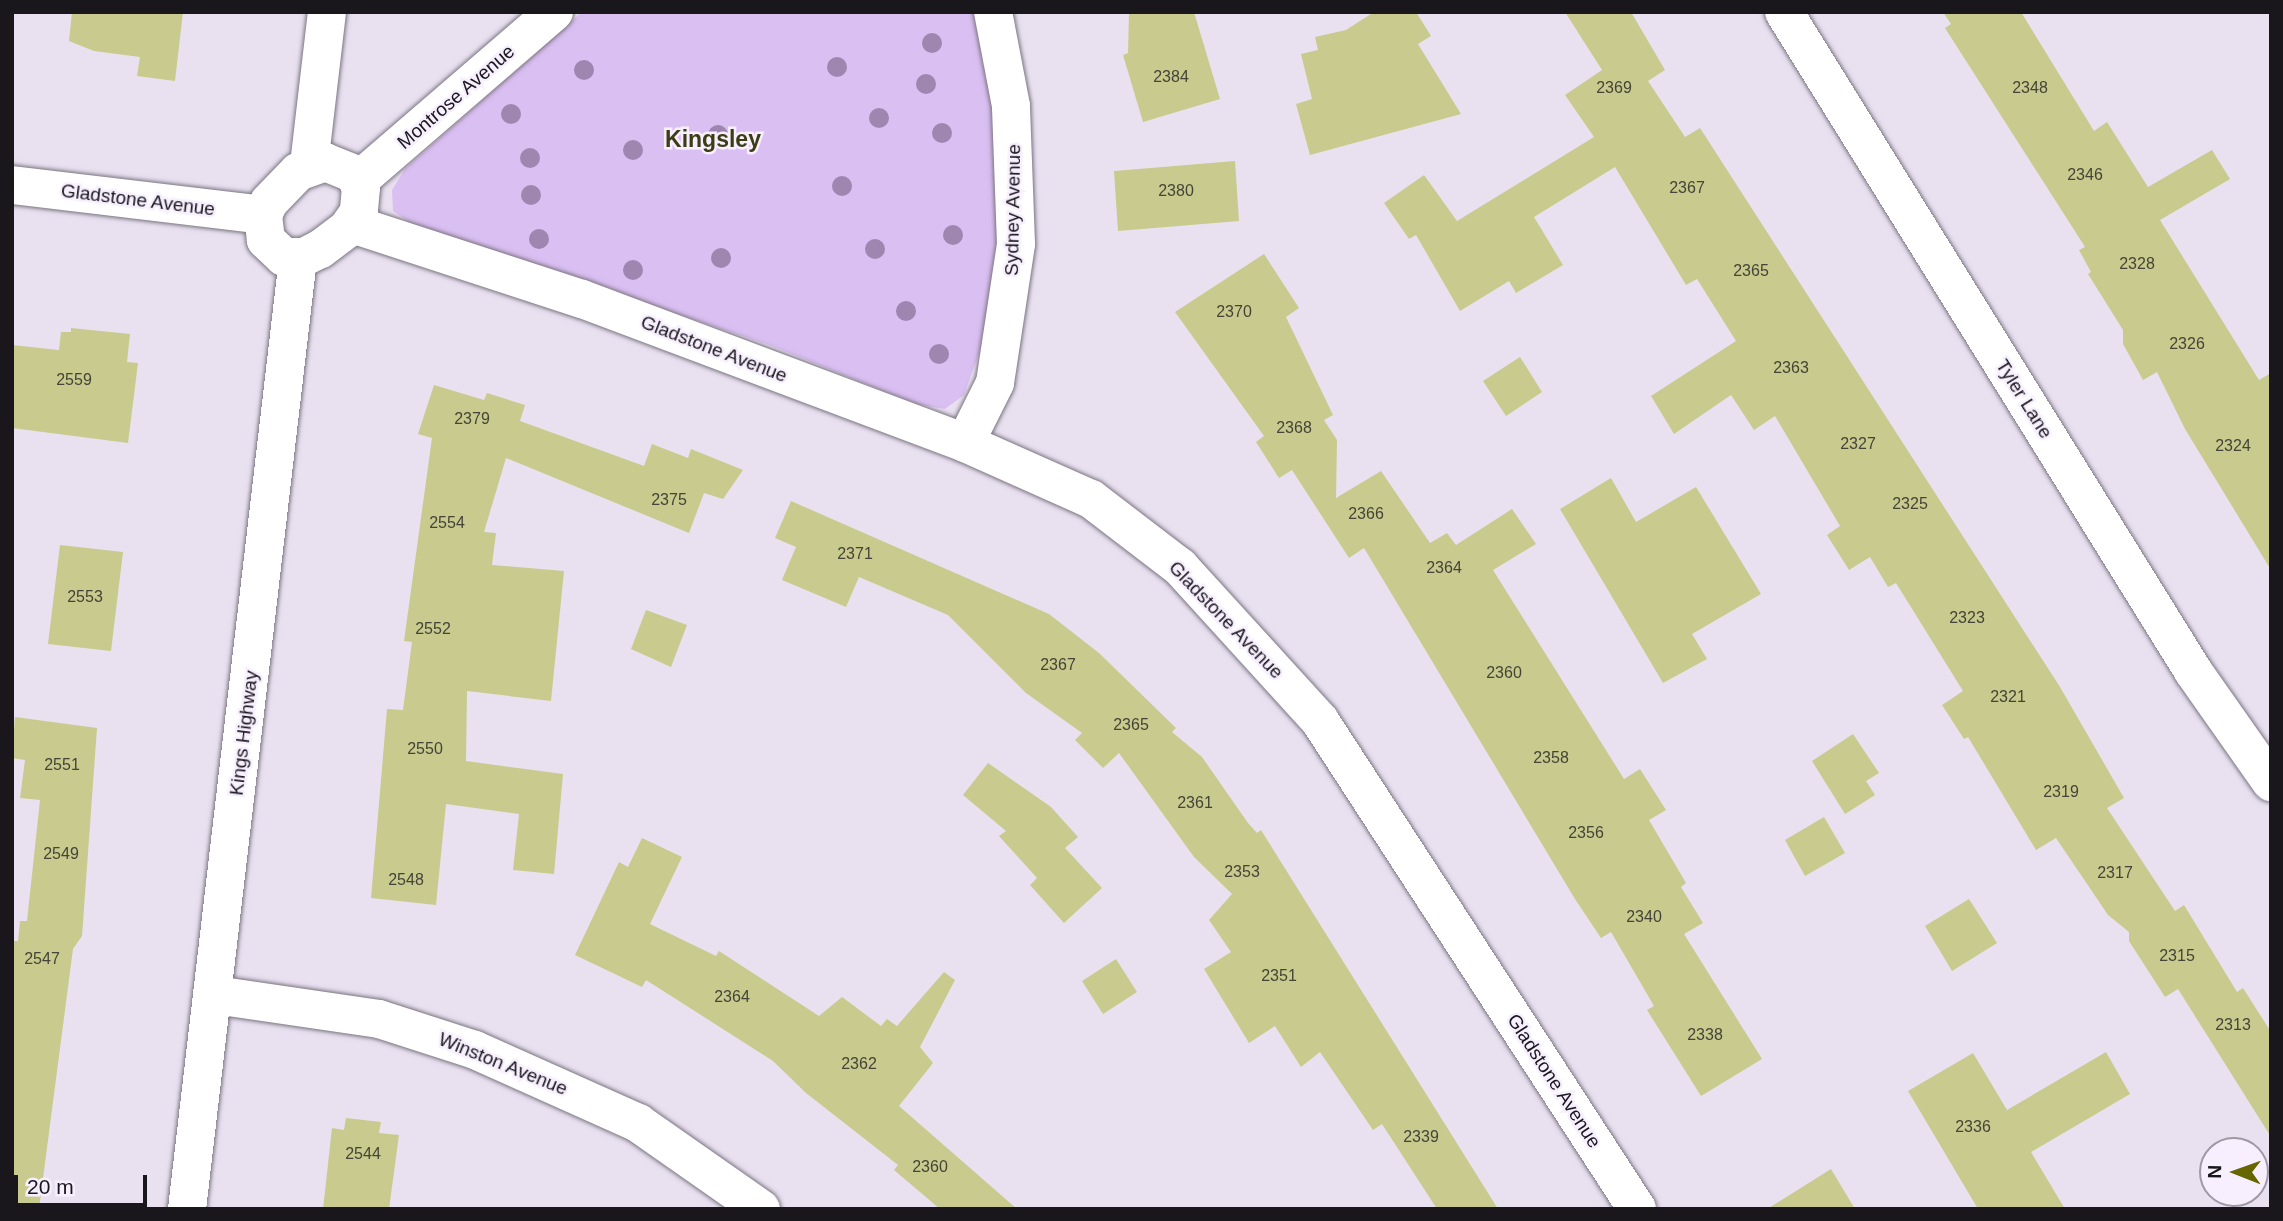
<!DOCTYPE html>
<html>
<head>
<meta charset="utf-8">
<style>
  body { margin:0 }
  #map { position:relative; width:2283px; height:1221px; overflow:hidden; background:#e9e1f0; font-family:Helvetica,sans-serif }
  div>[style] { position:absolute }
  .green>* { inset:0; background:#dabff2 }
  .building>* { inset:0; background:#c8cb8d }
  .roads { filter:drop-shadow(0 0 2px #7b7481) drop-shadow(0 0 2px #7b7481) }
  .minor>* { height:38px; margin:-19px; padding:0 19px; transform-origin:19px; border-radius:19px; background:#fff }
  .trees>* { width:20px; height:20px; margin:-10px; border-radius:50%; background:#9f86b1 }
  span { translate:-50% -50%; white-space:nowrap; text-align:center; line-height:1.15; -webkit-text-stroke:5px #f7effe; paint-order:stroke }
  .number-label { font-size:16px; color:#464438 }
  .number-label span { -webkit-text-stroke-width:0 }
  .street-label { font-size:19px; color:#1a171c }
  .quarter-label { font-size:23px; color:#3d3d15; font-weight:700 }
  .frame { position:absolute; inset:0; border:14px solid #1a171c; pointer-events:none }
  .north { position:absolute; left:2199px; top:1137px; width:70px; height:70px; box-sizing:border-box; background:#f7effe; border:2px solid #9f99a4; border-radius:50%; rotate:271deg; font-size:19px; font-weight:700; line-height:28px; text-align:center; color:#1a171c }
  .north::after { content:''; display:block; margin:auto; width:24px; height:32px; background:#660; clip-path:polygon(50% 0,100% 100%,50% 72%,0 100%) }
  .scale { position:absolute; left:14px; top:1175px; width:133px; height:32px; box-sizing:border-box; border:4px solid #1a171c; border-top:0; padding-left:9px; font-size:21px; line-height:24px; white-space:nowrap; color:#1a171c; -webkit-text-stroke:5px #f7effe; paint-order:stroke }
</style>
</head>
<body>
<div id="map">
  <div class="green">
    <div style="clip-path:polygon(582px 12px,975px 12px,996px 100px,1001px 191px,997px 272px,983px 342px,964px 395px,945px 409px,916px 404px,772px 346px,412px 224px,393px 211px,392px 190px,405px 169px)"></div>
  </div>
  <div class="building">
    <div style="clip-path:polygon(72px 12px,183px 12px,175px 81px,137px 76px,140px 57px,94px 51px,69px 41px)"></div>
    <div style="clip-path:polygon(1129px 12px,1194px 12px,1220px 99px,1143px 122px,1123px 55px,1128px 53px)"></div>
    <div style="clip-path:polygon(1374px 12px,1416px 12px,1431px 36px,1418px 44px,1461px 114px,1310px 155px,1296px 104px,1312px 99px,1301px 54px,1318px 50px,1315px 37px,1346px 30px)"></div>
    <div style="clip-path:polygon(1565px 12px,1631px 12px,1665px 70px,1648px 81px,1685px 137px,1700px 128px,2060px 687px,2124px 798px,2107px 808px,2175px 911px,2184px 905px,2237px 992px,2243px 988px,2271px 1032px,2271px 1137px,2178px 989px,2165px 997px,2129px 941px,2129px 932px,2108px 915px,2056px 838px,2036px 850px,1968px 737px,1964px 739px,1942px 705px,1963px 691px,1896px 583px,1888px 587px,1870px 557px,1849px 570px,1827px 535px,1840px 526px,1775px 416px,1754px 430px,1731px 395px,1674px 434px,1651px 396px,1736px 341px,1697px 279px,1686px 285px,1615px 167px,1534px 217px,1563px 265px,1516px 293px,1509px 281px,1460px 311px,1416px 235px,1409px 239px,1384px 203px,1424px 175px,1457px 221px,1594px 137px,1565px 95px,1602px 70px)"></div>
    <div style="clip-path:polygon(1943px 12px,2021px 12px,2094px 131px,2107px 122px,2148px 187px,2212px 150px,2230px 179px,2160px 220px,2259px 380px,2271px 373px,2271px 570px,2185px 429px,2157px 372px,2143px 380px,2123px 344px,2123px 330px,2088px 274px,2091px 272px,2079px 250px,2085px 247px,1945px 28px,1951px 24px)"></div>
    <div style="clip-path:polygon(1235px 161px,1239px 221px,1118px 231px,1114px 171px)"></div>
    <div style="clip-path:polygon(1264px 254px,1299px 308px,1286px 317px,1333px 415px,1324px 420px,1337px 440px,1336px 498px,1381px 471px,1430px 543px,1447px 533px,1456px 545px,1512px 509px,1536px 544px,1493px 570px,1624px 779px,1640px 769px,1666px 810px,1649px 820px,1686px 883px,1681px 887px,1703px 923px,1684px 934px,1762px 1059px,1701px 1096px,1647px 1010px,1654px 1006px,1611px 932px,1601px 938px,1575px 899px,1364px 548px,1349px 558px,1292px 470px,1279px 478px,1256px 442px,1264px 436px,1175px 312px)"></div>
    <div style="clip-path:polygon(71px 328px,130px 334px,127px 362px,138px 363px,128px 443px,12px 428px,12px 345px,59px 350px,61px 332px,71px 332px)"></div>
    <div style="clip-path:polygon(1520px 357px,1542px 392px,1506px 416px,1483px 381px)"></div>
    <div style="clip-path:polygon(434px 385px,484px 400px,487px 393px,525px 405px,520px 421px,644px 466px,652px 444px,688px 458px,691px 449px,743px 470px,723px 499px,704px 493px,689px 533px,506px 458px,484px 532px,496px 533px,492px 565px,564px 571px,551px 701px,467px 691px,466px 761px,563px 774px,554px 874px,513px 870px,519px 814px,446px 804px,436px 905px,371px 898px,387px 709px,403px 710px,412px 642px,404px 641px,432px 438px,418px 434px)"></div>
    <div style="clip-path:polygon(1611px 478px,1636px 522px,1696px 487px,1761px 594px,1692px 634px,1707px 659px,1663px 683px,1560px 509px)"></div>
    <div style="clip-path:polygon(791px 501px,1049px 614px,1099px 653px,1176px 728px,1172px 732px,1202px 757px,1248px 823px,1257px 833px,1261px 830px,1498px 1209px,1437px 1209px,1382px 1124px,1373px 1130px,1320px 1052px,1301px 1067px,1275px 1026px,1249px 1043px,1204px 969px,1231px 952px,1209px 920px,1232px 894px,1194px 857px,1119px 753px,1103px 768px,1075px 740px,1082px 733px,1026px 693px,948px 615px,859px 577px,846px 607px,782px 580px,796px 547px,775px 538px)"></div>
    <div style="clip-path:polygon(60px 545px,123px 552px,111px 651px,48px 644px)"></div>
    <div style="clip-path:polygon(646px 610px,687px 625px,671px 667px,631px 649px)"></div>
    <div style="clip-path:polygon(15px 717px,97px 728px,82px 936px,73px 949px,39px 1209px,12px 1209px,12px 941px,18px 941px,20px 921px,27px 921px,40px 800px,20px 798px,25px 760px,12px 758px)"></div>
    <div style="clip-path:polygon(1853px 734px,1879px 773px,1866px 781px,1875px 795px,1845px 814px,1812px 761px)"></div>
    <div style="clip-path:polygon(988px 763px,1051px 807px,1078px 837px,1065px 848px,1102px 888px,1064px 923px,1030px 885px,1037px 878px,999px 836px,1006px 831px,963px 795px)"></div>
    <div style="clip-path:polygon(1824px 817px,1845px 853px,1805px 876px,1785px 840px)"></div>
    <div style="clip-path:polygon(642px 838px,682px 857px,650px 924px,716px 956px,719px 951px,819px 1016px,842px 997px,881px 1026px,887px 1019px,897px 1026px,944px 972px,955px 980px,920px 1047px,933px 1063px,899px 1106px,1017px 1209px,940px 1209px,894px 1170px,898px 1165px,806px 1093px,773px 1061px,646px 980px,642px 987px,575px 955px,619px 862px,628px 867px)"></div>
    <div style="clip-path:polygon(1969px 899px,1997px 943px,1952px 971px,1925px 926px)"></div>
    <div style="clip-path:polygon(1116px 959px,1137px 992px,1103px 1014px,1082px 981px)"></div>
    <div style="clip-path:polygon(2106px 1052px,2130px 1094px,2031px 1152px,2065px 1209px,1978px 1209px,1908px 1091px,1973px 1053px,2007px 1110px)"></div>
    <div style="clip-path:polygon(346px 1118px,381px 1122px,379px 1133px,399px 1135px,389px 1209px,323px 1209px,332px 1128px,344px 1130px)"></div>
    <div style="clip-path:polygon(1831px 1169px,1855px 1209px,1767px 1209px)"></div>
  </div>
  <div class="roads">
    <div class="minor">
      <div style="left:1784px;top:12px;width:776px;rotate:58.17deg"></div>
      <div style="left:2193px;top:671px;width:136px;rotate:54.9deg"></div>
      <div style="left:325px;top:162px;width:31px;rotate:22deg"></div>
      <div style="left:354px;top:174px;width:15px;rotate:62deg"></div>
      <div style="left:361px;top:187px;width:25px;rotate:95deg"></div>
      <div style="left:359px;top:212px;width:21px;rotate:125deg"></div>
      <div style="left:347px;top:229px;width:34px;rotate:143deg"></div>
      <div style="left:320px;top:249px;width:18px;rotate:153deg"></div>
      <div style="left:304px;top:257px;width:20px;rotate:180deg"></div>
      <div style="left:284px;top:257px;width:25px;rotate:-137deg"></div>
      <div style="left:266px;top:240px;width:25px;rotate:-97deg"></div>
      <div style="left:263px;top:215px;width:14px;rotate:-65deg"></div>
      <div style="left:269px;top:202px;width:42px;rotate:-46deg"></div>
      <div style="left:298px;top:172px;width:29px;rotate:-20deg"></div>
      <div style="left:309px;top:165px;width:154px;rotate:-83.3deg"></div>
      <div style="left:358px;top:181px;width:259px;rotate:-40.8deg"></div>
      <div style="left:12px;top:185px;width:253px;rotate:6.8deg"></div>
      <div style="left:352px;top:224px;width:242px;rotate:18.1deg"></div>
      <div style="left:582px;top:299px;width:409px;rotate:20.6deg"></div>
      <div style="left:965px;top:443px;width:138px;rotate:24deg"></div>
      <div style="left:1091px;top:499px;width:112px;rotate:37.4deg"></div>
      <div style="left:1180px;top:567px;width:208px;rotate:47.7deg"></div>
      <div style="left:1320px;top:721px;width:582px;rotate:56.99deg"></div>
      <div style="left:965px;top:443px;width:67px;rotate:-63.4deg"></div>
      <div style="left:995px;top:383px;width:141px;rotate:-81.4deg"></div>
      <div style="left:1016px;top:244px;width:138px;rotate:-92.1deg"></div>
      <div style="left:1011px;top:106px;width:96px;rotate:-100.8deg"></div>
      <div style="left:215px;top:995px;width:166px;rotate:8.3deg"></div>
      <div style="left:379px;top:1019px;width:101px;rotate:17.9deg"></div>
      <div style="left:475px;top:1050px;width:179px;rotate:24.1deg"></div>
      <div style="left:638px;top:1123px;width:150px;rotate:35deg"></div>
      <div style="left:187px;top:1209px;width:957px;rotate:-83.34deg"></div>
    </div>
  </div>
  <div class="trees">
    <div style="left:932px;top:43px"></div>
    <div style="left:837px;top:67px"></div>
    <div style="left:584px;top:70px"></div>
    <div style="left:926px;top:84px"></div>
    <div style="left:511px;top:114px"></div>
    <div style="left:879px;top:118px"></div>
    <div style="left:942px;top:133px"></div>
    <div style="left:718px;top:135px"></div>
    <div style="left:633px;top:150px"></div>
    <div style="left:530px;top:158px"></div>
    <div style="left:842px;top:186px"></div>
    <div style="left:531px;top:195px"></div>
    <div style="left:953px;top:235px"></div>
    <div style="left:539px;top:239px"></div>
    <div style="left:875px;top:249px"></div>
    <div style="left:721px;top:258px"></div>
    <div style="left:633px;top:270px"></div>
    <div style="left:906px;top:311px"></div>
    <div style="left:939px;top:354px"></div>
  </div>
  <div class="number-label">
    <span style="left:1171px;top:77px">2384</span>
    <span style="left:1614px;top:88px">2369</span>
    <span style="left:2030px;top:88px">2348</span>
    <span style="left:2085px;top:175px">2346</span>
    <span style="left:1687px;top:188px">2367</span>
    <span style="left:1176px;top:191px">2380</span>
    <span style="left:2137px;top:264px">2328</span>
    <span style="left:1751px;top:271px">2365</span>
    <span style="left:1234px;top:312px">2370</span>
    <span style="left:2187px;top:344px">2326</span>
    <span style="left:1791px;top:368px">2363</span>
    <span style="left:74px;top:380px">2559</span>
    <span style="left:472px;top:419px">2379</span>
    <span style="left:1294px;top:428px">2368</span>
    <span style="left:1858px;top:444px">2327</span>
    <span style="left:2233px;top:446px">2324</span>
    <span style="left:669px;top:500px">2375</span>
    <span style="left:1910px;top:504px">2325</span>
    <span style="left:1366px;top:514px">2366</span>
    <span style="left:447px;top:523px">2554</span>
    <span style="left:855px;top:554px">2371</span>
    <span style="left:1444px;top:568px">2364</span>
    <span style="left:85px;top:597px">2553</span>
    <span style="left:1967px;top:618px">2323</span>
    <span style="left:433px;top:629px">2552</span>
    <span style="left:1058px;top:665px">2367</span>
    <span style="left:1504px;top:673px">2360</span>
    <span style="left:2008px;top:697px">2321</span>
    <span style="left:1131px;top:725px">2365</span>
    <span style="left:425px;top:749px">2550</span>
    <span style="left:1551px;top:758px">2358</span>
    <span style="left:62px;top:765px">2551</span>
    <span style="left:2061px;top:792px">2319</span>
    <span style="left:1195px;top:803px">2361</span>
    <span style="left:1586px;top:833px">2356</span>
    <span style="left:61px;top:854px">2549</span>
    <span style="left:1242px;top:872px">2353</span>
    <span style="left:2115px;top:873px">2317</span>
    <span style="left:406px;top:880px">2548</span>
    <span style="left:1644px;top:917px">2340</span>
    <span style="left:2177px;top:956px">2315</span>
    <span style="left:42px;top:959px">2547</span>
    <span style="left:1279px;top:976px">2351</span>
    <span style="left:732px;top:997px">2364</span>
    <span style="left:2233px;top:1025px">2313</span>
    <span style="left:1705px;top:1035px">2338</span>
    <span style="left:859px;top:1064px">2362</span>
    <span style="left:1973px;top:1127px">2336</span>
    <span style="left:1421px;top:1137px">2339</span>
    <span style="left:363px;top:1154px">2544</span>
    <span style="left:930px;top:1167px">2360</span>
  </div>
  <div class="street-label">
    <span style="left:456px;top:97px;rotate:-41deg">Montrose Avenue</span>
    <span style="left:138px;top:200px;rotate:7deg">Gladstone Avenue</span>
    <span style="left:1013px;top:210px;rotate:-89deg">Sydney Avenue</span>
    <span style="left:714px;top:349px;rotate:21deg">Gladstone Avenue</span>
    <span style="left:2024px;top:399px;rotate:58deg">Tyler Lane</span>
    <span style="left:1226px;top:620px;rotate:46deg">Gladstone Avenue</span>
    <span style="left:244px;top:733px;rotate:-83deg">Kings Highway</span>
    <span style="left:503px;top:1064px;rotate:22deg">Winston Avenue</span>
    <span style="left:1554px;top:1081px;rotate:57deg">Gladstone Avenue</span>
  </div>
  <div class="quarter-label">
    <span style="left:713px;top:139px">Kingsley</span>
  </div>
  <div class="frame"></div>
  <div class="north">N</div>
  <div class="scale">20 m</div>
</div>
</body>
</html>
